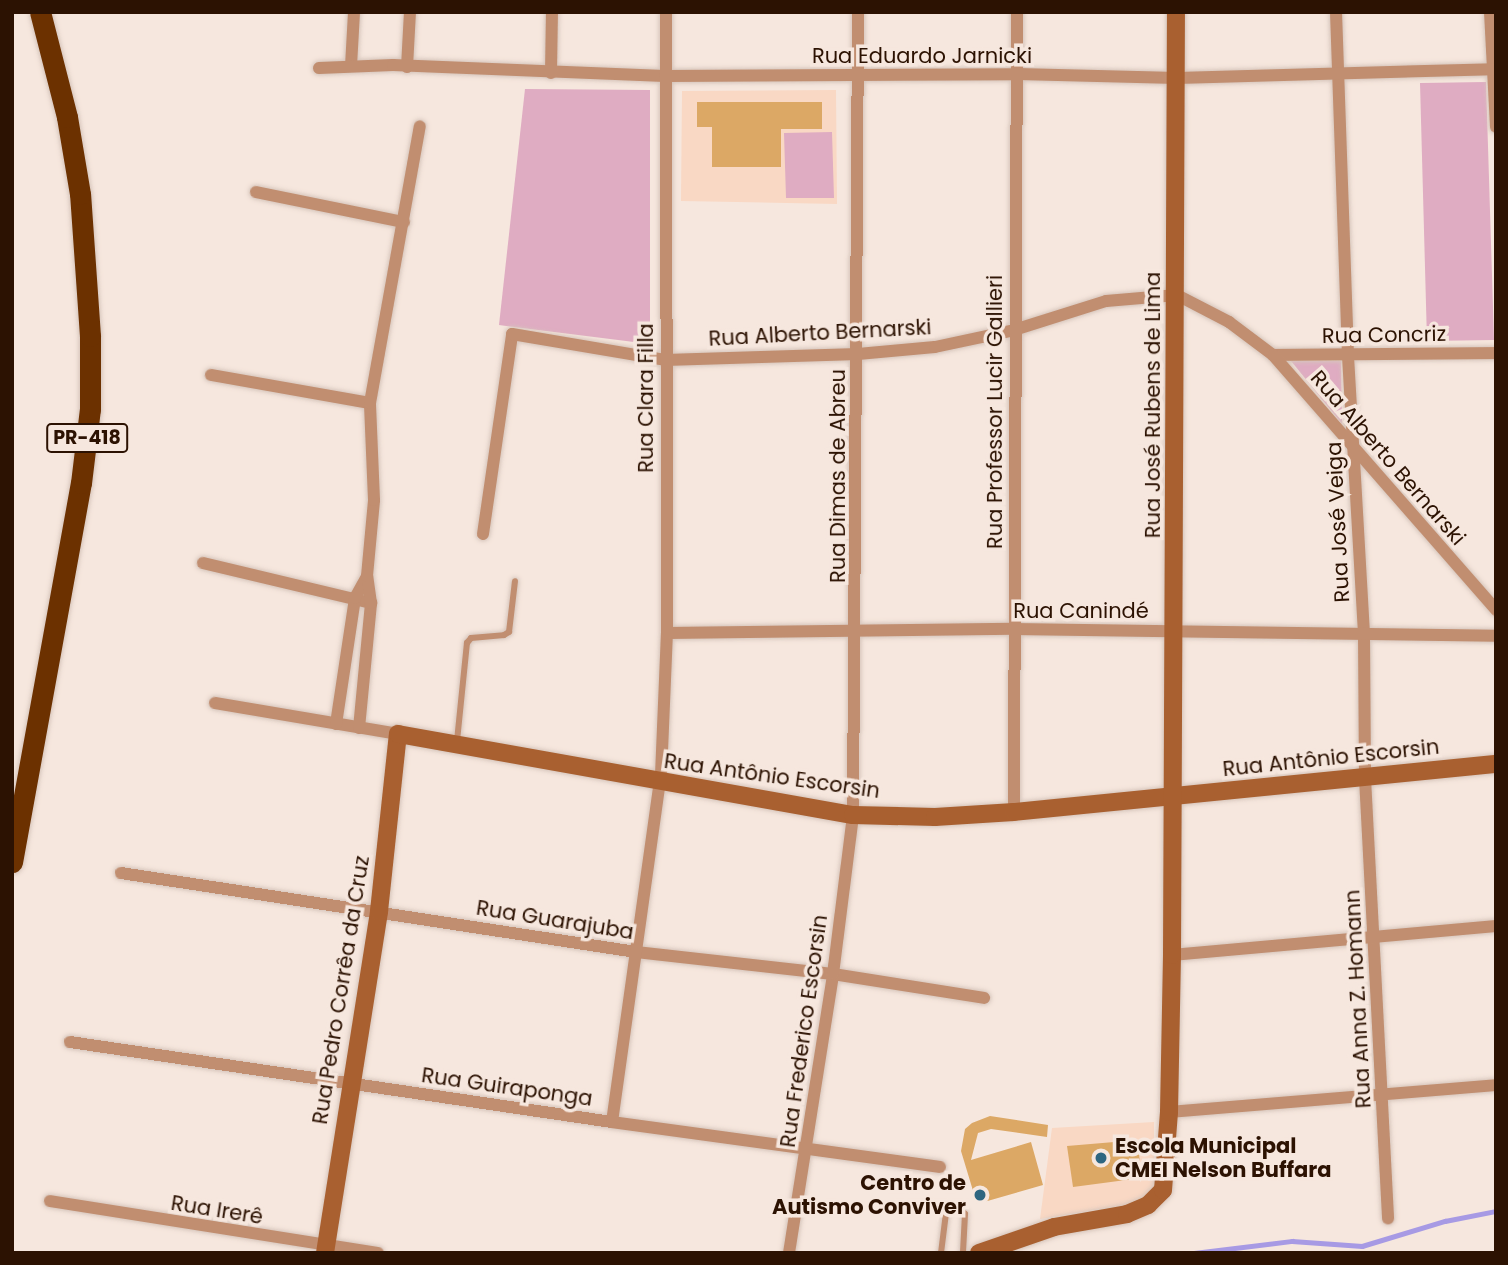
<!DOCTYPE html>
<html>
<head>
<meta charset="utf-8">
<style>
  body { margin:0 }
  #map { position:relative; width:1508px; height:1265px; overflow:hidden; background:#f6e7de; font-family:Poppins,sans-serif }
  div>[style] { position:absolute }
  .built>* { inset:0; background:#f9d8c4 }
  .green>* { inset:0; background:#dfacc2 }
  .stream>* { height:4.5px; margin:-2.25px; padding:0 2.25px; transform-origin:2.25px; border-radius:2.25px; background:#a79ae4 }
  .building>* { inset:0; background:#dca865 }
  .roads { filter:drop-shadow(0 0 2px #d6c5bb) drop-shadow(0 0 2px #d6c5bb) }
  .lane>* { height:6px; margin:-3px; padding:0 3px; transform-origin:3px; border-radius:3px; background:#c18e70 }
  .street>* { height:12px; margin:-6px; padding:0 6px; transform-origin:6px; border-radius:6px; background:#c18e70 }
  .secondary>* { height:18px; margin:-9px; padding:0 9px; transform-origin:9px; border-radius:9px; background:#a96030 }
  .highway>* { height:21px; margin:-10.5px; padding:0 10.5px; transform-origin:10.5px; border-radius:10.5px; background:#6c3100 }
  .dots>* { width:19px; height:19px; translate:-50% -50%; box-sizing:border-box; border:4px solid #f6e7de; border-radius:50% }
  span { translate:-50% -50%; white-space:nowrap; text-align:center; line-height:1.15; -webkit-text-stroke:7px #f6e7de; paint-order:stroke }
  .shield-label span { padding:2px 5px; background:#f6e7de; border:2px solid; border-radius:5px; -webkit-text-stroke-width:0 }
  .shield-label { font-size:19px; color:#2c1202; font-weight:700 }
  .street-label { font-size:21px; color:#2c1202 }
  .poi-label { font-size:21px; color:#2c1202; font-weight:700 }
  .left { translate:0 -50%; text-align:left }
  .right { translate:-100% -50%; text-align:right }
  .frame { position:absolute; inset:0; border:14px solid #2c1202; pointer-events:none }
</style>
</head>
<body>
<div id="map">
  <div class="built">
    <div style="clip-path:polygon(836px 90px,837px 204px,681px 201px,682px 91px)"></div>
    <div style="clip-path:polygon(1154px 1122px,1154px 1189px,1143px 1202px,1040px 1219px,1052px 1128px)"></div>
  </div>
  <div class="green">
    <div style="clip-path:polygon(1486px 82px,1494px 340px,1427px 341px,1420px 83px)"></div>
    <div style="clip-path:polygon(525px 89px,650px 90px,650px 344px,499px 325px)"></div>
    <div style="clip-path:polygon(832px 132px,834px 198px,786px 198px,784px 133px)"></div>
    <div style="clip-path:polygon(1291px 361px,1341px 361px,1342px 424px)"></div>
  </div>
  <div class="stream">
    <div style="left:1194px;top:1253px;width:99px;rotate:-7deg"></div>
    <div style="left:1292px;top:1241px;width:70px;rotate:4.1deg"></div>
    <div style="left:1362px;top:1246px;width:87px;rotate:-16.8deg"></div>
    <div style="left:1445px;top:1221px;width:52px;rotate:-11.1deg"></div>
  </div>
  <div class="building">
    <div style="clip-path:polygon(697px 102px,822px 102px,822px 129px,781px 129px,781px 167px,712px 167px,712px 127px,697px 127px)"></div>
    <div style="clip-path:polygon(990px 1116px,1048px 1125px,1047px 1137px,991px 1129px,978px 1133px,971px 1160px,1031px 1142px,1043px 1185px,977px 1204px,961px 1151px,965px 1129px,972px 1123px)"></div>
    <div style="clip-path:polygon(1138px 1140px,1141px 1178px,1073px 1187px,1067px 1146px)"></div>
  </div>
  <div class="roads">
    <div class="lane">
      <div style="left:457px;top:741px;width:99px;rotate:-84.2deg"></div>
      <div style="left:467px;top:643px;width:6px;rotate:-51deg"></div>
      <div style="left:471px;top:638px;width:33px;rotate:-5deg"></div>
      <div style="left:504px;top:635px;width:6px;rotate:-31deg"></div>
      <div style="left:509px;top:632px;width:51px;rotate:-83.3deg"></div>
      <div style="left:941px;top:1253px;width:40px;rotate:-82.9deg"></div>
      <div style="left:946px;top:1213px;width:8px;rotate:-40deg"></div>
      <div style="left:952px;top:1208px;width:8px;rotate:7deg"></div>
      <div style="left:960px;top:1209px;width:7px;rotate:45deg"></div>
      <div style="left:965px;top:1214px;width:39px;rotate:93deg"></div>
    </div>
    <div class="street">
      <div style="left:1336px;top:12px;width:344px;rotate:88deg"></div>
      <div style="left:1348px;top:356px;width:279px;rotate:86.7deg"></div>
      <div style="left:1364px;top:635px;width:143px;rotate:89.6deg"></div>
      <div style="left:1365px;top:778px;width:441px;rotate:87deg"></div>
      <div style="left:1490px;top:12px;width:115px;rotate:87deg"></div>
      <div style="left:351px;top:66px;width:54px;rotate:-86.8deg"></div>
      <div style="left:407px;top:67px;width:55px;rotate:-86.9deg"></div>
      <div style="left:319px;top:68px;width:74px;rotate:-2.3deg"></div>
      <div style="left:393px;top:65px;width:272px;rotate:2.3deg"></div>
      <div style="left:665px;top:76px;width:353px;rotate:-0.3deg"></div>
      <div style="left:1018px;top:74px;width:159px;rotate:1.4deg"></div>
      <div style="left:1177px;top:78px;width:316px;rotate:-1.6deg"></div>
      <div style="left:551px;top:73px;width:61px;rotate:-89.1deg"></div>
      <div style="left:256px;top:192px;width:151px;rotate:11.5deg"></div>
      <div style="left:1273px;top:355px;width:223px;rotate:-0.5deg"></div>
      <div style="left:211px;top:375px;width:161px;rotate:10deg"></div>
      <div style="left:483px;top:534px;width:202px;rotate:-81.7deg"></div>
      <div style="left:512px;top:334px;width:155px;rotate:9.6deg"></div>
      <div style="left:665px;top:360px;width:193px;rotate:-1.8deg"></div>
      <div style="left:858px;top:354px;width:77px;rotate:-5.2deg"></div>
      <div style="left:935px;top:347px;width:81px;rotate:-12.1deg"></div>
      <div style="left:1014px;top:330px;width:96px;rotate:-17.5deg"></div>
      <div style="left:1106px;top:301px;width:71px;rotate:-4.8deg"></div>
      <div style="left:1177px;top:295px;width:59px;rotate:27.4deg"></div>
      <div style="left:1229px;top:322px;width:55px;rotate:36.9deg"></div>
      <div style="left:1273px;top:355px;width:339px;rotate:48.8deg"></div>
      <div style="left:203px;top:563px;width:173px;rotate:13.4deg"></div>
      <div style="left:667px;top:633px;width:346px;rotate:-0.7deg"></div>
      <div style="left:1013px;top:629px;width:483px;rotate:0.8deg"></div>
      <div style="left:215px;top:703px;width:186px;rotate:9.6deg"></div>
      <div style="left:336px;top:724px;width:127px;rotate:-81.4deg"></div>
      <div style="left:355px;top:598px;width:25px;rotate:-61deg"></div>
      <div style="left:359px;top:728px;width:126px;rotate:-84.5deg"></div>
      <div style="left:371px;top:603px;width:27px;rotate:-98deg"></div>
      <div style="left:367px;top:576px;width:76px;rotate:-84.7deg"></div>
      <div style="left:374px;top:500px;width:97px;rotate:-92.4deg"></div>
      <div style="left:370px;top:403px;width:281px;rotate:-79.8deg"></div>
      <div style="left:1014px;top:812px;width:800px;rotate:-89.79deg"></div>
      <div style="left:121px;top:873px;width:521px;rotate:8.72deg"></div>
      <div style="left:636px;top:952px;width:198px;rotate:6.4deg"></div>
      <div style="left:833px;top:974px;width:153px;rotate:9deg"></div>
      <div style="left:1172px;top:955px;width:325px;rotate:-5.1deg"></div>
      <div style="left:70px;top:1042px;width:548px;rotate:8.4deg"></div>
      <div style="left:612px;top:1122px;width:331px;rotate:7.8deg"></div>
      <div style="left:1169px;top:1112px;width:328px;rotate:-4.7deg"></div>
      <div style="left:612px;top:1122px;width:350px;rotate:-82deg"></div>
      <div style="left:661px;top:775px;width:142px;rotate:-87.6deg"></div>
      <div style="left:667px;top:633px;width:621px;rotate:-90.09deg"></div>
      <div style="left:50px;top:1201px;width:332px;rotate:9deg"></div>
      <div style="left:789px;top:1253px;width:282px;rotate:-81deg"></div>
      <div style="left:833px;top:974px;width:160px;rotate:-82.8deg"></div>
      <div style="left:853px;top:815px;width:803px;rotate:-89.64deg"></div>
    </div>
    <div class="secondary">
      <div style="left:325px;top:1253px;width:346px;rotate:-81deg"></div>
      <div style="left:379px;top:911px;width:178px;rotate:-83.9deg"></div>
      <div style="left:398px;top:734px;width:462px;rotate:10.1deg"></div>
      <div style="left:853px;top:815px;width:82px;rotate:1.4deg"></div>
      <div style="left:935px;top:817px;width:79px;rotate:-3.6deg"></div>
      <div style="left:1014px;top:812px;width:484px;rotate:-5.7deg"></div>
      <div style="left:979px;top:1253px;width:79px;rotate:-19.1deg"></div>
      <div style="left:1054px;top:1227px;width:74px;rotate:-10.1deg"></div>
      <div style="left:1127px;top:1214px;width:23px;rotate:-23deg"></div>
      <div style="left:1148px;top:1205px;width:21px;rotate:-45deg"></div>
      <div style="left:1163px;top:1190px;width:78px;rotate:-85.6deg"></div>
      <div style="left:1169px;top:1112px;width:157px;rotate:-88.9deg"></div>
      <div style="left:1172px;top:955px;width:943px;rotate:-89.76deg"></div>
    </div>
    <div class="highway">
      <div style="left:12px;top:862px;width:385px;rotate:-79.7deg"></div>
      <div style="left:81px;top:483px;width:75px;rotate:-83.1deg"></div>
      <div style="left:90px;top:409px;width:73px;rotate:-90deg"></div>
      <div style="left:90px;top:336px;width:142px;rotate:-94deg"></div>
      <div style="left:80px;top:194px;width:78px;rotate:-99.6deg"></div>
      <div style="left:67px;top:117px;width:108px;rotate:-104.4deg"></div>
    </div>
  </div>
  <div class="dots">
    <div style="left:1101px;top:1158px;background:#2e6680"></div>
    <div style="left:980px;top:1195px;background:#2e6680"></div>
  </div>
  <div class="shield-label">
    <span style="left:87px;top:438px">PR-418</span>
  </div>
  <div class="street-label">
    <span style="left:922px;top:56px">Rua Eduardo Jarnicki</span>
    <span style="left:820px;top:333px;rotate:-3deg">Rua Alberto Bernarski</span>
    <span style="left:1384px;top:335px;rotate:-1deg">Rua Concriz</span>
    <span style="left:646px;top:398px;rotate:-90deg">Rua Clara Filla</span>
    <span style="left:1153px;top:405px;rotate:-90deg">Rua José Rubens de Lima</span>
    <span style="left:995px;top:412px;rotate:-90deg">Rua Professor Lucir Gallieri</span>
    <span style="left:1388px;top:458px;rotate:49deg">Rua Alberto Bernarski</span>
    <span style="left:838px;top:476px;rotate:-90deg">Rua Dimas de Abreu</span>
    <span style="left:1338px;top:522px;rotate:-93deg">Rua José Veiga</span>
    <span style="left:1081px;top:611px">Rua Canindé</span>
    <span style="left:1331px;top:758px;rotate:-6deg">Rua Antônio Escorsin</span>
    <span style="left:772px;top:776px;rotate:8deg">Rua Antônio Escorsin</span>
    <span style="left:555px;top:920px;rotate:9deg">Rua Guarajuba</span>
    <span style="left:341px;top:990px;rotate:-81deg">Rua Pedro Corrêa da Cruz</span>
    <span style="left:1358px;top:999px;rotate:-93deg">Rua Anna Z. Homann</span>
    <span style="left:804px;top:1031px;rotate:-82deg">Rua Frederico Escorsin</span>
    <span style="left:507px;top:1087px;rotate:8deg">Rua Guiraponga</span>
    <span style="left:217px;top:1210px;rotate:9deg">Rua Irerê</span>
  </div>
  <div class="poi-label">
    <span class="left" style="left:1115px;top:1158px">Escola Municipal<br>CMEI Nelson Buffara</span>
    <span class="right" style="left:966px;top:1195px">Centro de<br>Autismo Conviver</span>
  </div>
  <div class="frame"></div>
</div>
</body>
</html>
